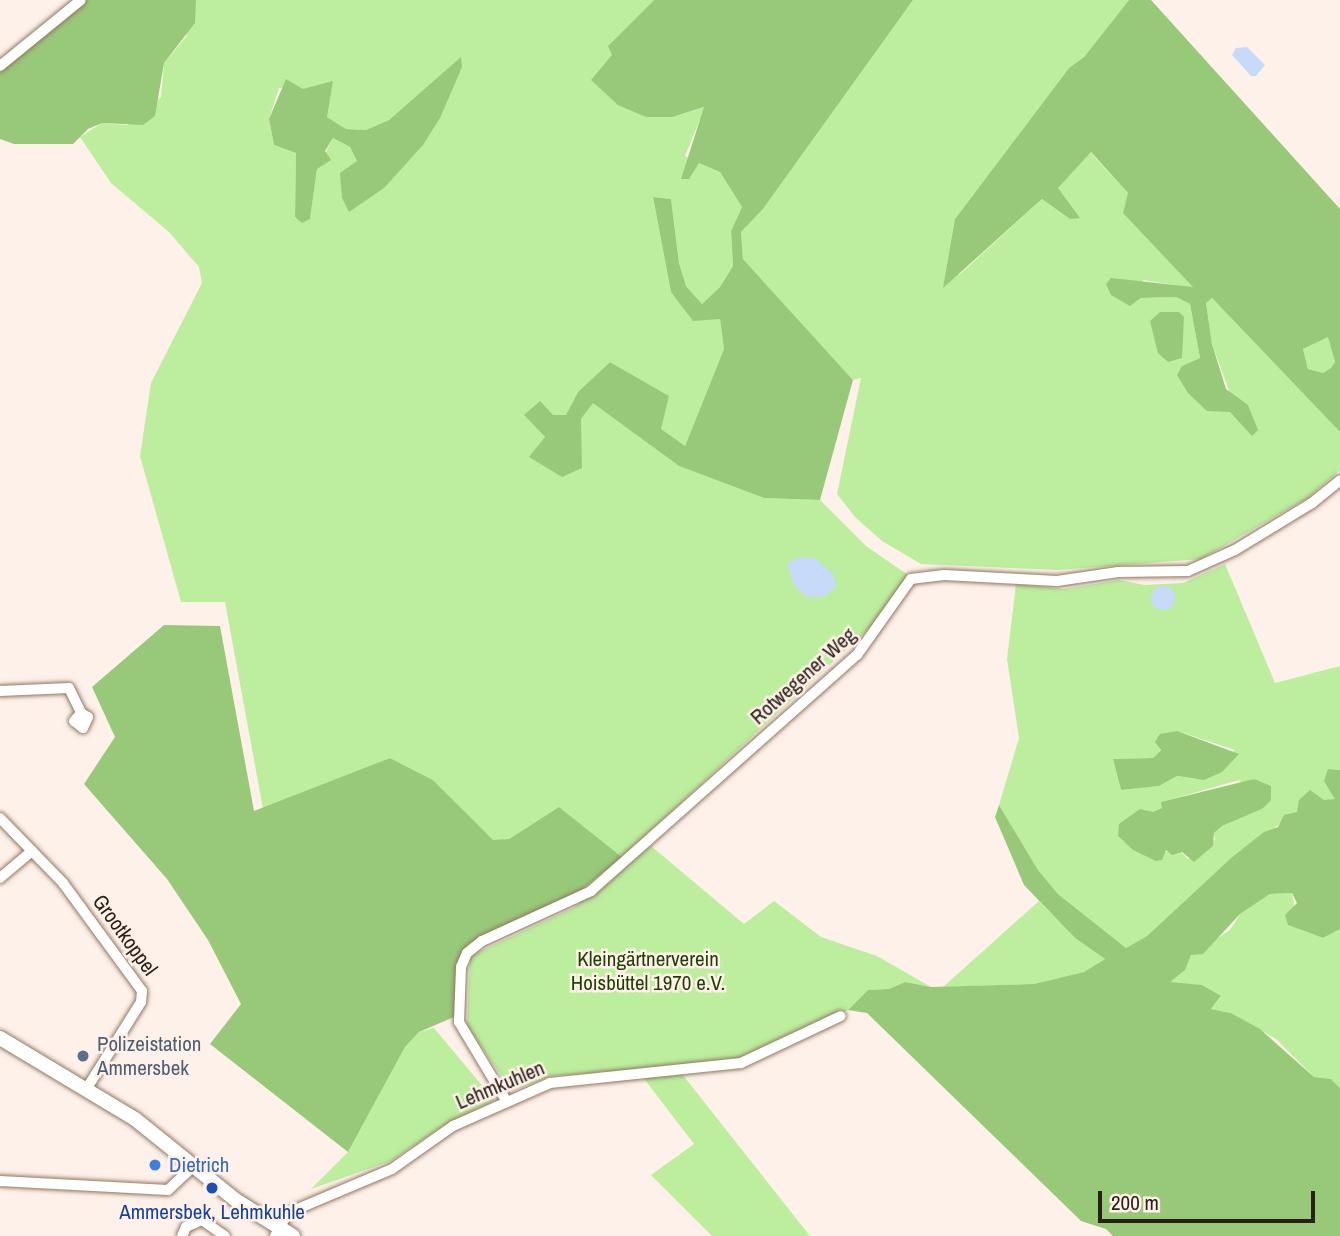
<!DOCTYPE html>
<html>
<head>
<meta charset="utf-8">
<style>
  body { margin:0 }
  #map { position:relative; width:1340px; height:1236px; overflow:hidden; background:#fef1e9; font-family:"Archivo Narrow",sans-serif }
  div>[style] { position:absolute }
  .green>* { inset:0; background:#bcee9e }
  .forest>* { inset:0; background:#98c979 }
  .water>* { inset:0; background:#c7daf9 }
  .round { border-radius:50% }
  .roads { filter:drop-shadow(0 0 2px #917763) drop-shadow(0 0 2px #917763) }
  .minor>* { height:10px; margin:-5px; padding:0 5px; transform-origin:5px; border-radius:5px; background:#fff }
  .major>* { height:14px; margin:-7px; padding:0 7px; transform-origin:7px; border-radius:7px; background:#fff }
  .dots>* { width:19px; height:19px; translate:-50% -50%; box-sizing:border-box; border:4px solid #fef1e9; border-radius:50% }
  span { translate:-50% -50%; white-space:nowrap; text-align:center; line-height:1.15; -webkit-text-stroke:5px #fef1e9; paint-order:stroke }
  .street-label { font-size:21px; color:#2b2018 }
  .park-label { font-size:21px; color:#1f3e04 }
  .service-label { font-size:21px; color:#4e5e75 }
  .left { translate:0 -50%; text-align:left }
  .shop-label { font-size:21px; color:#366cbe }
  .transit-label { font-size:21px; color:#164399 }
  .scale { position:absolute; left:1098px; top:1191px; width:217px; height:32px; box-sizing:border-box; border:4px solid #2b2018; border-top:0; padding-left:9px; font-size:21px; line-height:24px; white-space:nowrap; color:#2b2018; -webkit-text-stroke:5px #fef1e9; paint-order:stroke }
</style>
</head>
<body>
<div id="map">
  <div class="green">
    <div style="clip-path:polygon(evenodd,196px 0,654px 0,609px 45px,672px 117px,705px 107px,685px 156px,720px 172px,742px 207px,731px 231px,733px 266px,720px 287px,702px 304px,686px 286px,679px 263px,671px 199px,653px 197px,671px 292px,720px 318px,724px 349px,685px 446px,660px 430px,669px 396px,610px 362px,578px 392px,566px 416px,525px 416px,545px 437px,581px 419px,593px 402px,679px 466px,764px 498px,820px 500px,866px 546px,908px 575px,876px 622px,622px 857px,559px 807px,509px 839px,493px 841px,433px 780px,390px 758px,263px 809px,225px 602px,181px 602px,140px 456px,151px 383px,202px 283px,199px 267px,169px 232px,111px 183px,80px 137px,102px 123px,128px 125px,161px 97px,164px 63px,186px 37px,196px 0,461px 58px,350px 211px,342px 198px,357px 161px,350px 147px,333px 138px,317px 169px,310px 219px,295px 218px,296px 153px,274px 145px,269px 119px,279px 88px,303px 89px,327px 117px,346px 129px,366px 130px,389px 120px,461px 58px)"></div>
    <div style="clip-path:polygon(evenodd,913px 0,1129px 0,1084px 57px,1069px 68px,955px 219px,959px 275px,1042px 199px,1070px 219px,1079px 217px,1057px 188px,1090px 152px,1128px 193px,1194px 288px,1143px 280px,1130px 306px,1141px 298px,1176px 297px,1190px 304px,1200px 358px,1182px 366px,1231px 396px,1212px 344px,1206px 303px,1212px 298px,1340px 432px,1340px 470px,1309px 497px,1201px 559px,1058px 570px,921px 564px,882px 541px,855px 517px,837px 494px,861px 378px,853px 380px,743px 259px,741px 232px,763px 209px,913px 0,1184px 317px,1180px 343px,1182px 357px,1150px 321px,1184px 317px)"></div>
    <div style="clip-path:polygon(1329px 336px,1335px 362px,1331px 369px,1323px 373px,1308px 369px,1303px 349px)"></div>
    <div style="clip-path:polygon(evenodd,1225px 564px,1275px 683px,1340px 666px,1340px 770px,1328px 769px,1335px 799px,1324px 801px,1311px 791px,1297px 812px,1231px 858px,1147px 936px,1126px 948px,1058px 894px,1038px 870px,999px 805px,1019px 738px,1007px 659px,1016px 584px,1064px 589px,1119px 580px,1144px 585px,1183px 583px,1225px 564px,1177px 731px,1235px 750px,1195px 779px,1177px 776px,1159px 786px,1121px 790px,1113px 759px,1153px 758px,1177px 731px,1225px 564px,1239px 780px,1262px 809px,1222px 826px,1214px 833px,1215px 840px,1188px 859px,1181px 852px,1134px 850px,1121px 839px,1162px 808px,1162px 802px,1239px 780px)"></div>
    <div style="clip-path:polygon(651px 846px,744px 924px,774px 901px,821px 937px,877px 956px,931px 987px,905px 982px,889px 989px,868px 990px,848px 1010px,741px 1062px,551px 1076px,512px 1091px,467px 1026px,470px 956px,573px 908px)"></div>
    <div style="clip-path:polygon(1292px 893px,1298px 929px,1323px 938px,1340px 929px,1340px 1088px,1331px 1079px,1314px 1077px,1276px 1039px,1231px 1013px,1211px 1009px,1221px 997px,1169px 982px,1185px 970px,1191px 955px,1230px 930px,1240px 914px,1270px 894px)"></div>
    <div style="clip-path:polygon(1039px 901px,1075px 938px,1105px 959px,1084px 972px,1034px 984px,943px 987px)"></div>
    <div style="clip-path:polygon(434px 1028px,495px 1101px,446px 1124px,391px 1161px,311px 1189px,348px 1152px,405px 1047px,419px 1032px)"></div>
    <div style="clip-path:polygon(682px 1074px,810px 1236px,712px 1236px,651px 1175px,694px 1144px,642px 1076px)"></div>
  </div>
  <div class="forest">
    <div style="clip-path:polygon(82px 0,196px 0,195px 23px,164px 63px,155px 116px,143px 125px,102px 123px,88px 129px,73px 144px,14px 144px,0 139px,0 66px)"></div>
    <div style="clip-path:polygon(654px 0,913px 0,763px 209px,741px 232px,743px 259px,853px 380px,820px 500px,764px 498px,679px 466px,593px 403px,581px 419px,582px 468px,562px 477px,529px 457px,545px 437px,524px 415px,540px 401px,553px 415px,566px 415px,578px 392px,610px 362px,669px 396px,661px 429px,685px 446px,724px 349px,720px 319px,693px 321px,671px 292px,653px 197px,671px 199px,679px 263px,686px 286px,702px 304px,720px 287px,733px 266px,731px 231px,742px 207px,720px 172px,699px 163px,689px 179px,681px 179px,704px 107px,672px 117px,646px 117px,618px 105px,591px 80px,612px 55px,608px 46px)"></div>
    <div style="clip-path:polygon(evenodd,1129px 0,1151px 0,1340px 209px,1340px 432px,1212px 298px,1206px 303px,1212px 344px,1226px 389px,1248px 405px,1258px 430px,1252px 436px,1230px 412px,1207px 411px,1188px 393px,1177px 375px,1182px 366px,1200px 358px,1190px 304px,1176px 297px,1141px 298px,1130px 306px,1111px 295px,1106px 284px,1111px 278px,1193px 287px,1123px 213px,1128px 193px,1091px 152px,1058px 188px,1080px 218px,1070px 219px,1042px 199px,943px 288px,955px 219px,1069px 68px,1084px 57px,1129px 0,1328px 337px,1335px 362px,1331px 368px,1323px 373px,1308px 369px,1303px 349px,1328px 337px)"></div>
    <div style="clip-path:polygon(461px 57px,462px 67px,440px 118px,423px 145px,384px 188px,349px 212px,342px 198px,340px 173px,357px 161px,350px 147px,333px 138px,325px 151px,331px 160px,317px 169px,310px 219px,302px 223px,295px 217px,296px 153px,274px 145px,269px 119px,286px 79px,303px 89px,333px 81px,327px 117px,346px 129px,366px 130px,389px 120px)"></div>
    <div style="clip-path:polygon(1160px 312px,1179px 312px,1184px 317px,1182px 358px,1168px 362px,1158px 353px,1150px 321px)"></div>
    <div style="clip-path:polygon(164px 625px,220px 626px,254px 811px,390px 758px,433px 780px,493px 840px,509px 839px,559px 807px,622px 857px,567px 902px,470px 943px,457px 963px,454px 1017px,419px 1032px,405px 1047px,348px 1152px,210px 1044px,241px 1004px,208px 940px,167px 879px,84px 784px,115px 737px,92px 687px)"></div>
    <div style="clip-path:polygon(1177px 731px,1239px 754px,1222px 772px,1204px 780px,1177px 776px,1159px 786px,1121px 790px,1113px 759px,1153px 758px,1161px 750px,1155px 742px,1160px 734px)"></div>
    <div style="clip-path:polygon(1328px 769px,1340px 770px,1340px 929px,1323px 938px,1288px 925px,1285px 915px,1297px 903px,1292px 893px,1270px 894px,1240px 914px,1203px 954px,1191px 955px,1185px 970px,1170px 982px,1202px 985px,1221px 996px,1211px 1009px,1231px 1013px,1260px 1029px,1314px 1077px,1331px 1079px,1340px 1088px,1340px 1236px,1113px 1236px,1106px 1229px,1081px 1221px,867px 1013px,848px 1010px,868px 990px,889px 989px,905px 982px,931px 987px,1034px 984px,1084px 972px,1105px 959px,1075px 938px,1024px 885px,995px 817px,999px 805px,1038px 870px,1058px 894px,1126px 948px,1147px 936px,1231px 858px,1264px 832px,1278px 827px,1284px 815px,1297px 812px,1299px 800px,1310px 790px,1324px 800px,1335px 799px,1324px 781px)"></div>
    <div style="clip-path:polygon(1254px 779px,1271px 786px,1271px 800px,1262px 809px,1222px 826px,1214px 833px,1213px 846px,1194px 862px,1182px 852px,1172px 855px,1166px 850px,1162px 860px,1156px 861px,1133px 850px,1118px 836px,1119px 824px,1140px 809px,1153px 812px,1162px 808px,1161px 802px)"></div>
  </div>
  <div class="water">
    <div style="clip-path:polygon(1247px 47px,1265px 65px,1256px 76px,1251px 76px,1232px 55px,1236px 48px)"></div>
    <div style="clip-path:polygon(801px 557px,815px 558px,833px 574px,837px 586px,824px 597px,806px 597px,794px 585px,787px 563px)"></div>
    <div class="round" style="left:1151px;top:586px;width:24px;height:24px"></div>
  </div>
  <div class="roads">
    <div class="minor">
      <div style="left:0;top:66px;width:104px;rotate:-39.2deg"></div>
      <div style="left:0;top:691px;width:69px;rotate:-2.5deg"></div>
      <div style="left:69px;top:688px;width:28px;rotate:64deg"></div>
      <div style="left:81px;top:713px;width:8px;rotate:30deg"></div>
      <div style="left:88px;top:717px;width:12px;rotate:114deg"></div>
      <div style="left:83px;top:728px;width:11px;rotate:-142deg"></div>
      <div style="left:74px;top:721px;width:11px;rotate:-49deg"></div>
      <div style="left:0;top:818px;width:91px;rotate:45.9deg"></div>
      <div style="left:63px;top:883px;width:134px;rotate:53.8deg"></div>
      <div style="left:142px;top:991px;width:11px;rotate:95deg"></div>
      <div style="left:141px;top:1002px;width:102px;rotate:122.1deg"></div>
      <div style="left:0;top:878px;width:42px;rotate:-40.2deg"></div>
      <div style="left:507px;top:1102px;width:93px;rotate:-121deg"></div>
      <div style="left:459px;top:1022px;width:55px;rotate:-87.9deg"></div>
      <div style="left:461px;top:967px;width:15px;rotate:-67deg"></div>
      <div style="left:467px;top:953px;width:19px;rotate:-39deg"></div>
      <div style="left:482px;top:941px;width:120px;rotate:-24.6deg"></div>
      <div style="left:591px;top:891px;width:356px;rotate:-41.6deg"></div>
      <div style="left:857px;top:655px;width:93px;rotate:-54.6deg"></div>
      <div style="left:911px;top:579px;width:33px;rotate:-7deg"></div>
      <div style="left:944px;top:575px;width:113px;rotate:3deg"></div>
      <div style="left:1057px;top:581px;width:62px;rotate:-8.4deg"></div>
      <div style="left:1118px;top:572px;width:70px;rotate:-0.8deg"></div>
      <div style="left:1188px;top:571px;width:51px;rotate:-24.1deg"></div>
      <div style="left:1235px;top:550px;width:90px;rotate:-31.4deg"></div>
      <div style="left:1312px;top:503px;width:36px;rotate:-39deg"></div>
      <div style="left:0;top:1181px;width:168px;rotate:3.1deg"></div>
      <div style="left:168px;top:1190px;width:35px;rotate:-43deg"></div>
      <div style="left:182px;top:1236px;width:10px;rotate:-66deg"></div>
      <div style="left:186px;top:1227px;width:17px;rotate:-24deg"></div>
      <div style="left:202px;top:1220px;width:28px;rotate:35deg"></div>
      <div style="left:275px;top:1236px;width:23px;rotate:-61deg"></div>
      <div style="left:286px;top:1216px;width:11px;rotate:-34deg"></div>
      <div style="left:295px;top:1210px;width:105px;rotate:-22.9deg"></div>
      <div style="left:392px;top:1169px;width:75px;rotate:-35.2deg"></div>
      <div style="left:453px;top:1126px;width:106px;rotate:-23.9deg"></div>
      <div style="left:550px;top:1083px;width:192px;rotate:-6deg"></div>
      <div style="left:741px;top:1063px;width:110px;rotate:-25.2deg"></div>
    </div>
    <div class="major">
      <div style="left:0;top:1038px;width:157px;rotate:31deg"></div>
      <div style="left:135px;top:1119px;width:131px;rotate:38.8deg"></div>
      <div style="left:237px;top:1201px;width:66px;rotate:32deg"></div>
    </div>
  </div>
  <div class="dots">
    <div style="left:83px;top:1056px;background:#5c6f8a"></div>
    <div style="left:155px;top:1165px;background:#3f7fe0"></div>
    <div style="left:212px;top:1188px;background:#1a4fb4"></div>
  </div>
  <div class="street-label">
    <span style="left:803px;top:676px;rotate:-42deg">Rotwegener Weg</span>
    <span style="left:125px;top:935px;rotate:54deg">Grootkoppel</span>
    <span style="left:500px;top:1085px;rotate:-23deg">Lehmkuhlen</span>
  </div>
  <div class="park-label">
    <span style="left:648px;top:971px">Kleingärtnerverein<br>Hoisbüttel 1970 e.V.</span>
  </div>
  <div class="service-label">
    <span class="left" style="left:97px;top:1056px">Polizeistation<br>Ammersbek</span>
  </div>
  <div class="shop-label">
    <span class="left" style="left:169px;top:1165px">Dietrich</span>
  </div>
  <div class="transit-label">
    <span style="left:212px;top:1212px">Ammersbek, Lehmkuhle</span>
  </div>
  <div class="scale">200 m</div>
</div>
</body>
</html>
